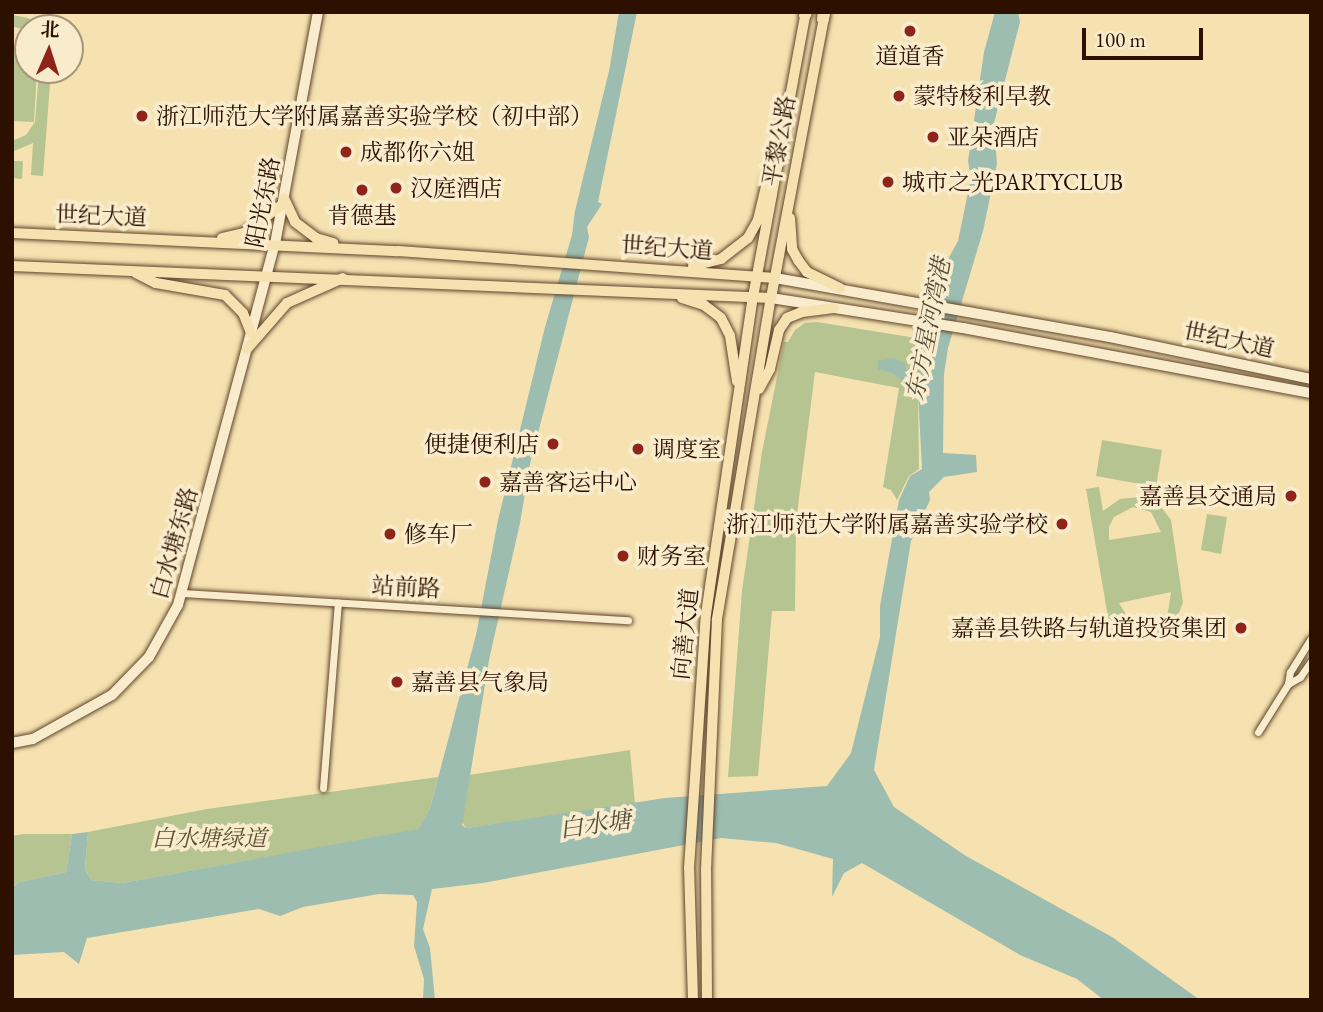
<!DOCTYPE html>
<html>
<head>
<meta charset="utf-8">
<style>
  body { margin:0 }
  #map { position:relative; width:1323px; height:1012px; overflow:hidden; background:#f5e2b0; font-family:"EB Garamond","Noto Serif SC",serif }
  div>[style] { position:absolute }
  .green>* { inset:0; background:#b5c490 }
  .water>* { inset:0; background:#9dbdb1 }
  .roads { filter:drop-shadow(0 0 2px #5f442c) drop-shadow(0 0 2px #5f442c) }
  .street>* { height:7px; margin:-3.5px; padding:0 3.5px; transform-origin:3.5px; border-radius:3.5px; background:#f8eccc }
  .secondary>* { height:10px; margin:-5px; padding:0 5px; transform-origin:5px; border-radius:5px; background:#f8eccc }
  .primary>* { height:10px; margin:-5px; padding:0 5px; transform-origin:5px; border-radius:5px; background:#f5e2b0 }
  .highway>* { height:12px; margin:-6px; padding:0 6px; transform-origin:6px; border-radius:6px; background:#f5e2b0 }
  .dots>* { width:19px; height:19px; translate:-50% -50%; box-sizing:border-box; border:4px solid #f8eccc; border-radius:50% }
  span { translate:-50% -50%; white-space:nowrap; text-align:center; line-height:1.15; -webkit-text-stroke:7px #f8eccc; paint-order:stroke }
  .poi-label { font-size:23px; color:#2d1000 }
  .left { translate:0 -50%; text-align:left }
  .right { translate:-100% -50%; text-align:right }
  .street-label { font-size:23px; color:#2d1000 }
  .park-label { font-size:23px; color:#5d4f32; font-style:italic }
  .water-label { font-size:24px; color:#544d3e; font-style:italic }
  .frame { position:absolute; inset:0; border:14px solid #2d1000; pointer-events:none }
  .north { position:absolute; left:14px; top:14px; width:70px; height:70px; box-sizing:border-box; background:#f8eccc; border:2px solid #a7947a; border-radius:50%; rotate:3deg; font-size:19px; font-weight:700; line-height:28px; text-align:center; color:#2d1000 }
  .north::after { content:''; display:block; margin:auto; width:24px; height:32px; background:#8f2418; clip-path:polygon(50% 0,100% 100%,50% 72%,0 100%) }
  .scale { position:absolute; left:1082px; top:28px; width:121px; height:32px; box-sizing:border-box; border:4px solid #2d1000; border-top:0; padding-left:9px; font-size:21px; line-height:24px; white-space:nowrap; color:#2d1000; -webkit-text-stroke:5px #f8eccc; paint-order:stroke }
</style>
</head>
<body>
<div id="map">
  <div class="green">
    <div style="clip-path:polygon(12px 15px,28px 18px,41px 27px,42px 17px,54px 18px,53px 28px,28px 28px,28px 31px,12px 26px)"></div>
    <div style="clip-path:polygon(12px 48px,28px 49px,28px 70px,37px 70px,34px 122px,12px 121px)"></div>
    <div style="clip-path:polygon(39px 70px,51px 70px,43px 176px,31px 175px,33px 143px,12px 152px,12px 141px,26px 135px,35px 122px)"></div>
    <div style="clip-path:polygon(12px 161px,23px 161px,22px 179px,12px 178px)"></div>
    <div style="clip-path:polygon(817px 322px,916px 338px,915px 344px,929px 348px,918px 396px,919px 469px,909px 476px,897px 500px,891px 490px,883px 487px,899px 388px,815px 372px,796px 522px,795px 611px,772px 611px,758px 776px,728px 777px,742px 591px,762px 452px,784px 342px,788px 342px,795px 330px,805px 323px)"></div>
    <div style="clip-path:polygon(1102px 440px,1162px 450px,1156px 487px,1096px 476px)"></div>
    <div style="clip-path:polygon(evenodd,1099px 487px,1103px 511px,1120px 499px,1140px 497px,1159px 504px,1171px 520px,1183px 602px,1176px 621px,1160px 633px,1144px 636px,1124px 630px,1125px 638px,1112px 640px,1086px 489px,1099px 487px,1133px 507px,1151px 512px,1161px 532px,1109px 540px,1109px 527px,1114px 517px,1133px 507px,1099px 487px,1171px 592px,1168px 612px,1150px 624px,1129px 619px,1119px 603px,1171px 592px)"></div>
    <div style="clip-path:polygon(1207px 514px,1227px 517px,1221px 554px,1201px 550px)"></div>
    <div style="clip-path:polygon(630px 750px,635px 804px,466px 828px,461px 821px,469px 775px)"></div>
    <div style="clip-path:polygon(438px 777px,430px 808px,419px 830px,122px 883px,91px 880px,85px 868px,88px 832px,207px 809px)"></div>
    <div style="clip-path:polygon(24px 834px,72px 834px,66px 872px,20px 882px,12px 888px,12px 836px)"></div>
  </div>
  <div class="water">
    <div style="clip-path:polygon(619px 12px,637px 12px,598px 202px,602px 204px,587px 227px,589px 237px,530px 464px,520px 523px,489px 660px,462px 825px,466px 828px,665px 798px,827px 786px,851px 753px,880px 637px,880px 606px,899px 500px,910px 476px,922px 469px,918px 393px,891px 372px,878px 369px,878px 361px,894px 358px,906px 364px,906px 370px,915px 374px,919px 370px,925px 371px,931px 360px,926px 353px,938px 295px,944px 292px,947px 261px,958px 241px,971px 178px,968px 161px,984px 52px,995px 12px,1018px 12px,1020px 22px,994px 123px,997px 164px,983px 231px,948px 348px,944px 374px,943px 453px,976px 455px,977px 472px,944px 477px,929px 492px,930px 500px,911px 541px,874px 770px,894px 807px,966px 856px,1112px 937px,1200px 1000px,1104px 1000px,1077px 979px,1020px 955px,862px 863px,844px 873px,832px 897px,833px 859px,776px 843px,721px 838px,483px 883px,432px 889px,423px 929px,430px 948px,435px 1000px,423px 1000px,424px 979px,414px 946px,417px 902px,413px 895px,379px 894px,303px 907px,280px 916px,259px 909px,87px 938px,79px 964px,64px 952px,12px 955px,12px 888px,20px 882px,66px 872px,72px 834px,88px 832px,85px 868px,91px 880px,122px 883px,419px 829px,430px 808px,476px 635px,498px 520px,545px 327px,572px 235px,575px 211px,609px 71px)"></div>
  </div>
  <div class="roads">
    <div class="street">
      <div style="left:182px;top:593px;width:447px;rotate:3.5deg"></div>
      <div style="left:1288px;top:684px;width:14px;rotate:-30deg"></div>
      <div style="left:1300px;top:677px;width:19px;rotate:-55deg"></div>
      <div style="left:1258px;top:732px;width:57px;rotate:-58deg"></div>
      <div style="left:1288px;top:684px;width:12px;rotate:-81deg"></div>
      <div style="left:1290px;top:672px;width:39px;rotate:-58deg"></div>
      <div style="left:323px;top:788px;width:186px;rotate:-85.4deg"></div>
    </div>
    <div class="secondary">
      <div style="left:775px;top:278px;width:340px;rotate:10deg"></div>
      <div style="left:1110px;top:337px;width:205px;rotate:11.8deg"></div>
      <div style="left:771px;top:298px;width:194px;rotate:8.9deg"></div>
      <div style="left:963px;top:328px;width:354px;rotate:10.6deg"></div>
      <div style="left:12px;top:743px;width:21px;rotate:-11deg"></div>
      <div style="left:33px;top:739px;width:90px;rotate:-29.1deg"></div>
      <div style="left:112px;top:695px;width:53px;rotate:-45.8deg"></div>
      <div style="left:149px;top:657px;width:60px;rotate:-60.9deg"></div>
      <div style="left:178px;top:605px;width:374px;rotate:-75deg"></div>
      <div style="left:275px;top:244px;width:236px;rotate:-79.5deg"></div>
    </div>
    <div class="primary">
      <div style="left:284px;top:198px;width:26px;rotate:65deg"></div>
      <div style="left:295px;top:222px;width:26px;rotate:37deg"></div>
      <div style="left:316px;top:238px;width:18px;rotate:16deg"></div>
      <div style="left:790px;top:218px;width:31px;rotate:86deg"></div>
      <div style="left:792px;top:249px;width:13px;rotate:61deg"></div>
      <div style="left:798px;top:260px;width:15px;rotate:53deg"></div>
      <div style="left:807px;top:272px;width:37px;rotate:26deg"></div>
      <div style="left:12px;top:233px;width:386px;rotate:2.7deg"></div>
      <div style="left:398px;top:251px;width:378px;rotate:4.1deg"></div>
      <div style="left:222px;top:238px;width:23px;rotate:-13deg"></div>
      <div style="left:244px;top:233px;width:49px;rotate:-36.6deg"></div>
      <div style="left:12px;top:266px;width:760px;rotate:2.41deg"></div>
      <div style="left:693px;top:266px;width:29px;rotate:-14deg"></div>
      <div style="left:721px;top:259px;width:34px;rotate:-38deg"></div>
      <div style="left:748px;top:238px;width:21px;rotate:-61deg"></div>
      <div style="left:758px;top:220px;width:43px;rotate:-76.6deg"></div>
      <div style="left:136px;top:273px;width:22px;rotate:27deg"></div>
      <div style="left:156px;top:283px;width:70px;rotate:9.9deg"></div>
      <div style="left:225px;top:295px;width:25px;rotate:45deg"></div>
      <div style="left:243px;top:313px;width:22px;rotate:68deg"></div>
      <div style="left:682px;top:298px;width:23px;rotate:18deg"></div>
      <div style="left:704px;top:305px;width:21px;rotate:37deg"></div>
      <div style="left:721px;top:318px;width:20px;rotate:63deg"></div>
      <div style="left:730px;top:336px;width:46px;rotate:81.2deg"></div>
      <div style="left:247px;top:349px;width:61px;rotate:-49deg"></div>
      <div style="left:287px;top:303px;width:61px;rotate:-24.1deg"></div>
      <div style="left:759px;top:389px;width:23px;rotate:-61deg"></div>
      <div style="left:770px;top:369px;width:40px;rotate:-77deg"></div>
      <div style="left:779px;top:330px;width:14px;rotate:-56deg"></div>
      <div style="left:787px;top:318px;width:16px;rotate:-22deg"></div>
      <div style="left:802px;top:312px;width:32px;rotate:-7deg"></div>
      <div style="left:693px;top:1000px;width:132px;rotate:-91.7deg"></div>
      <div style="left:689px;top:868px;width:255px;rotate:-86.2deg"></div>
      <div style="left:706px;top:614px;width:320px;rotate:-81.6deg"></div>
      <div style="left:753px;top:297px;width:290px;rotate:-79.5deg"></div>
      <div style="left:707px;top:1000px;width:130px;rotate:-90.4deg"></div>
      <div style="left:706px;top:870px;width:251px;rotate:-87.5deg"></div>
      <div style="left:717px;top:619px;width:326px;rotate:-80.5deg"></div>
      <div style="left:771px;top:298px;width:291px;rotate:-79.3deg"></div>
    </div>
    <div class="highway">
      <div style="left:805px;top:15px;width:3px;rotate:-72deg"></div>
      <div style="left:823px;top:19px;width:7px;rotate:-82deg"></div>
    </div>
  </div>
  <div class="dots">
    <div style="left:910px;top:31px;background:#8f2418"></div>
    <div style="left:899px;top:96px;background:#8f2418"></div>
    <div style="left:142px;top:116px;background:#8f2418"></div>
    <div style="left:933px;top:137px;background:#8f2418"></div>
    <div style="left:346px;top:152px;background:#8f2418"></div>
    <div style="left:888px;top:182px;background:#8f2418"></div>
    <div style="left:396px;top:188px;background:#8f2418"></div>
    <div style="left:362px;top:190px;background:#8f2418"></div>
    <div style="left:553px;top:444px;background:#8f2418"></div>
    <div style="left:638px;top:449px;background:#8f2418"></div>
    <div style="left:485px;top:482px;background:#8f2418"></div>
    <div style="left:1291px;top:496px;background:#8f2418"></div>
    <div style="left:1062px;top:524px;background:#8f2418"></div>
    <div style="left:390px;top:534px;background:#8f2418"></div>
    <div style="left:623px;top:556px;background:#8f2418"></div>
    <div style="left:1241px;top:628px;background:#8f2418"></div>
    <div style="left:397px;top:682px;background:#8f2418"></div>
  </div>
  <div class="poi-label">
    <span style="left:910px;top:56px">道道香</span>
    <span class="left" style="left:913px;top:96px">蒙特梭利早教</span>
    <span class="left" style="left:156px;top:116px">浙江师范大学附属嘉善实验学校（初中部）</span>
    <span class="left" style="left:947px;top:137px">亚朵酒店</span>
    <span class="left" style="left:360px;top:152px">成都你六姐</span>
    <span class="left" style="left:902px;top:182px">城市之光PARTYCLUB</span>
    <span class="left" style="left:410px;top:188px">汉庭酒店</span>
    <span style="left:362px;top:215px">肯德基</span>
    <span class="right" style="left:539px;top:444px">便捷便利店</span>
    <span class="left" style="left:652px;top:449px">调度室</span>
    <span class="left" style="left:499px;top:482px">嘉善客运中心</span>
    <span class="right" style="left:1277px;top:496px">嘉善县交通局</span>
    <span class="right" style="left:1048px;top:524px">浙江师范大学附属嘉善实验学校</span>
    <span class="left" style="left:404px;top:534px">修车厂</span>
    <span class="left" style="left:637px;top:556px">财务室</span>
    <span class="right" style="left:1227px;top:628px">嘉善县铁路与轨道投资集团</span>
    <span class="left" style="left:411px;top:682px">嘉善县气象局</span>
  </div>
  <div class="street-label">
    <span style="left:779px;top:141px;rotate:-80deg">平黎公路</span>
    <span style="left:263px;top:202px;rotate:-79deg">阳光东路</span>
    <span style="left:101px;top:216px;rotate:2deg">世纪大道</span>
    <span style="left:667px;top:248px;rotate:4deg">世纪大道</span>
    <span style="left:1229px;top:340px;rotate:12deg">世纪大道</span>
    <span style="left:174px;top:543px;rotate:-74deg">白水塘东路</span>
    <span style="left:406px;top:587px;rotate:3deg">站前路</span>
    <span style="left:685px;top:634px;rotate:-84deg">向善大道</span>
  </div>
  <div class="park-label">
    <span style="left:209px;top:838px">白水塘绿道</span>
  </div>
  <div class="water-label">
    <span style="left:928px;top:329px;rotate:-79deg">东方星河湾港</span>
    <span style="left:595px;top:824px;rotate:-8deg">白水塘</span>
  </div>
  <div class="frame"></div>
  <div class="north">北</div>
  <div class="scale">100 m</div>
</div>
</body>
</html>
